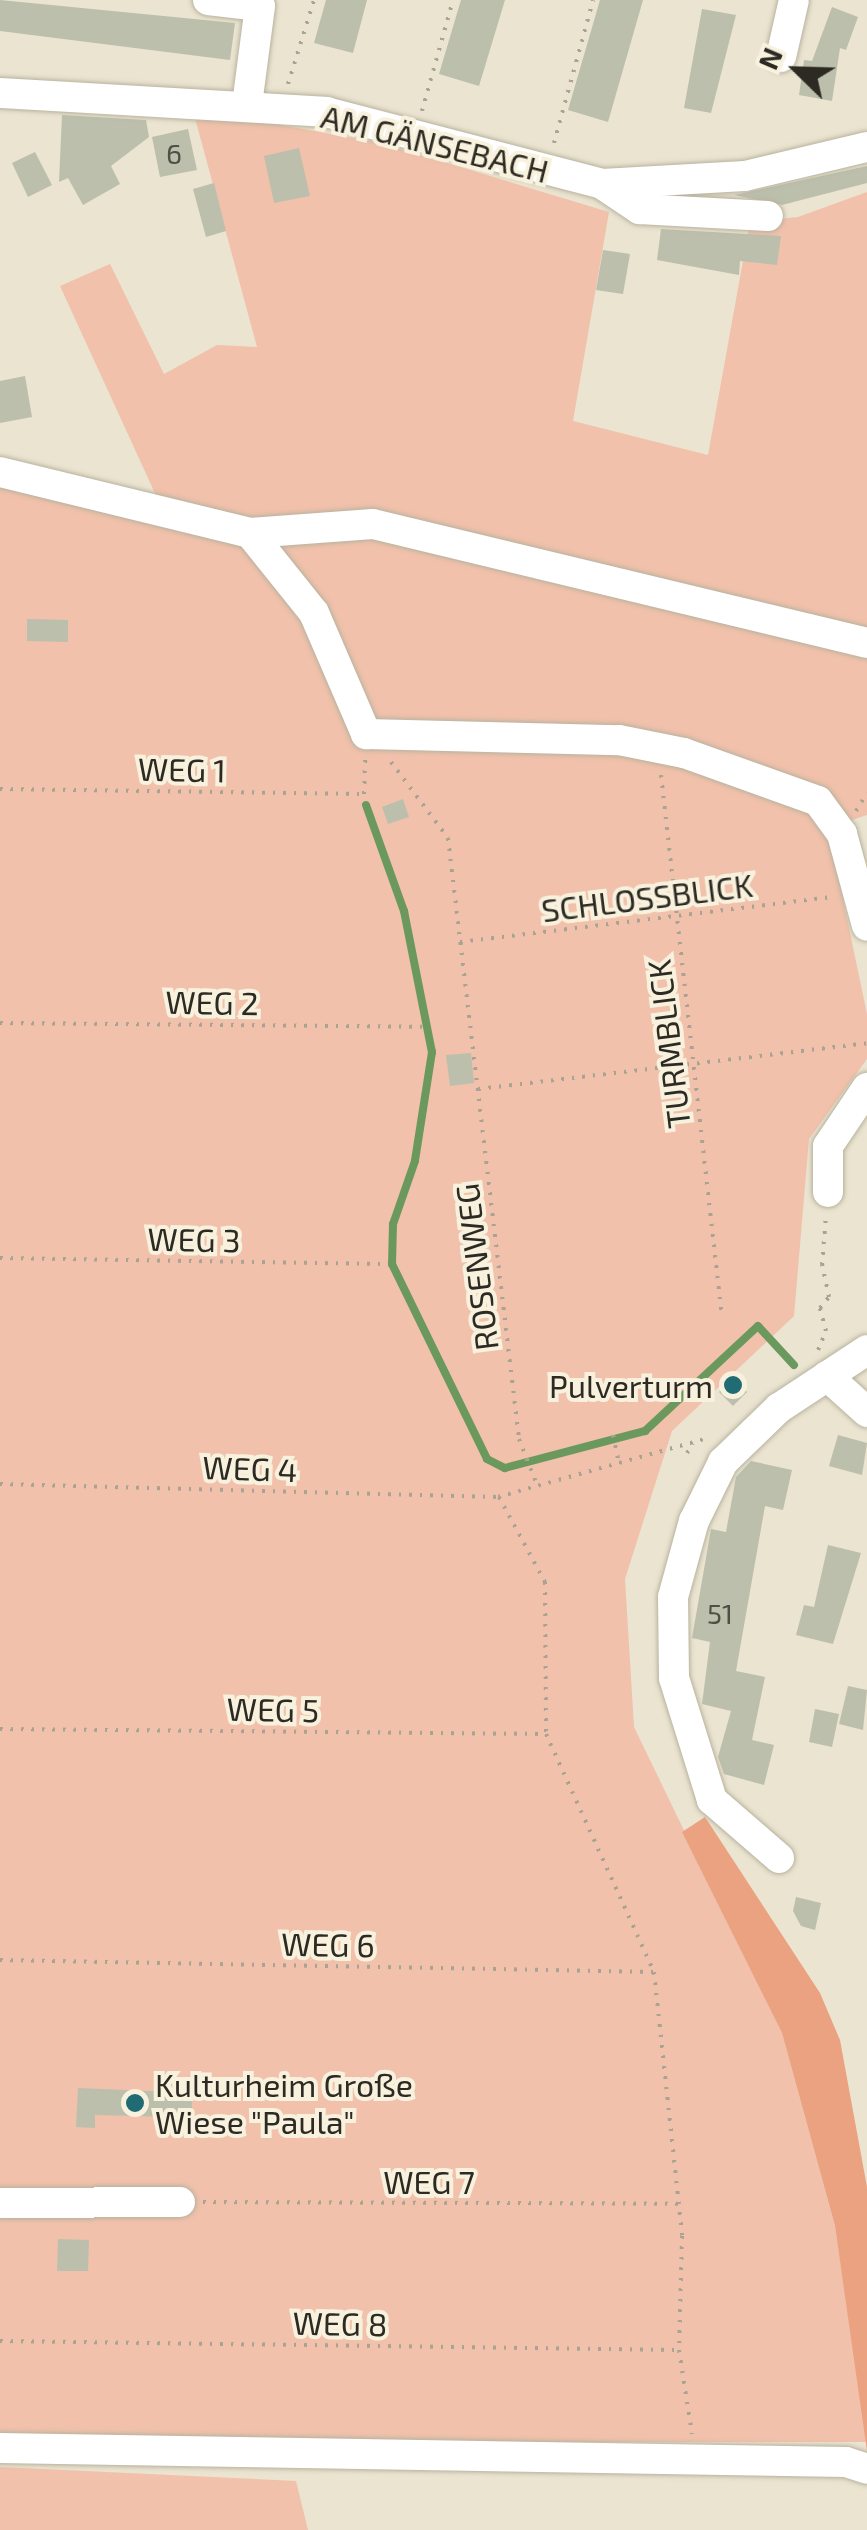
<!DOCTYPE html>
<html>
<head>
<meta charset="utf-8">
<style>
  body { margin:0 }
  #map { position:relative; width:867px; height:2530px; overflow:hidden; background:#eae4d0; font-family:"Exo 2",sans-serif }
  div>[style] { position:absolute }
  .green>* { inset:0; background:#f1c1ab }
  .forest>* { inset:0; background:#eba280 }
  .stream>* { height:8px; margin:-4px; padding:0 4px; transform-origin:4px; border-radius:4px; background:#6b995d }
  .building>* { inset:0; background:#bcbfac }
  .path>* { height:4px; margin-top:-2px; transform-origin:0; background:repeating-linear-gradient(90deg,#a8a393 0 2.5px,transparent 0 10.5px) }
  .roads { filter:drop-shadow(0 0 2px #b8b29f) drop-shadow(0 0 2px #b8b29f) }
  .minor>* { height:30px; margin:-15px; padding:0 15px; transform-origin:15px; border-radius:15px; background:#fff }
  .dots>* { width:28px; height:28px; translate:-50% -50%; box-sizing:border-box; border:5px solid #f7f1dd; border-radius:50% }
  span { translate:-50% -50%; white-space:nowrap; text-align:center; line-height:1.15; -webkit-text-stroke:8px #f7f1dd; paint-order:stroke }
  .number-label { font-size:28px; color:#504f44 }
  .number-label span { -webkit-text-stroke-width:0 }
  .street-label { font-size:32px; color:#2c2a22 }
  .poi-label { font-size:32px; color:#2c2a22 }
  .right { translate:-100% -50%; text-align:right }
  .left { translate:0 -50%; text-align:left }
  .north { position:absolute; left:747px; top:20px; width:100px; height:100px; -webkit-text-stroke:8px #f7f1dd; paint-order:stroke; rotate:293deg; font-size:28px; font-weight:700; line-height:40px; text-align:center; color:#2c2a22 }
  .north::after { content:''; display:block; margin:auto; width:35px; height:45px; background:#2c2a22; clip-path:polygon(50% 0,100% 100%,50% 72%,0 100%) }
</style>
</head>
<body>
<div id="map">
  <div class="green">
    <div style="clip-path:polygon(195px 118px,270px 123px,381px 143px,609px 212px,573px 421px,708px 455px,750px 222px,798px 217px,867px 192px,867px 815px,828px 828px,867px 1014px,867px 1059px,809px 1139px,794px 1316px,672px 1431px,625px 1579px,634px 1727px,782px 2033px,835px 2226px,867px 2442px,0 2442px,0 465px,159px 502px,60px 286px,110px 264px,164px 374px,217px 345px,257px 347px)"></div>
    <div style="clip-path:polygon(0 2467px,296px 2481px,308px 2530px,0 2530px)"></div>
  </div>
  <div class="forest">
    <div style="clip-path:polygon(705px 1817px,820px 1993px,840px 2040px,867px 2187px,867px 2451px,835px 2226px,782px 2033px,682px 1832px)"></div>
  </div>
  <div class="stream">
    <div style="left:366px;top:805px;width:113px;rotate:70.3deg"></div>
    <div style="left:404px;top:911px;width:144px;rotate:78.8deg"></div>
    <div style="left:432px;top:1052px;width:110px;rotate:98.9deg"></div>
    <div style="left:415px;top:1161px;width:67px;rotate:109.2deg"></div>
    <div style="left:393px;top:1224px;width:40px;rotate:91.4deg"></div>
    <div style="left:392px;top:1264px;width:217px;rotate:64deg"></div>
    <div style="left:487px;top:1459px;width:20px;rotate:27deg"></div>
    <div style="left:505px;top:1468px;width:145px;rotate:-14.8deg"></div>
    <div style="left:645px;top:1431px;width:154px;rotate:-42.9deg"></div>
    <div style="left:758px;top:1326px;width:53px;rotate:47.3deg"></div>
  </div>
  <div class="building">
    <div style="clip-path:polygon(0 0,235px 23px,230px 60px,0 31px)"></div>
    <div style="clip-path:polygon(326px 0,367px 0,353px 53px,314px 43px)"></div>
    <div style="clip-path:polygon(461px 0,505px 0,479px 86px,439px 74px)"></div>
    <div style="clip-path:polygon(600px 0,643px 0,608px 122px,568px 110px)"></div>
    <div style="clip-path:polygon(832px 7px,858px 17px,846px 50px,840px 48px,832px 101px,799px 95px,804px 60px,812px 61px)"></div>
    <div style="clip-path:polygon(702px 9px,736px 15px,711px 113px,684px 108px)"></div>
    <div style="clip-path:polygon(62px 115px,146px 120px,149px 137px,111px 166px,120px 184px,83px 205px,68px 178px,59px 182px)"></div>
    <div style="clip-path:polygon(188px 129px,197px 170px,160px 177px,152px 137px)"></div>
    <div style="clip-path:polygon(299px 148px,310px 196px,274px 203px,264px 156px)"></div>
    <div style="clip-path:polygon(35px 152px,52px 185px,28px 197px,12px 163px)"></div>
    <div style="clip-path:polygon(867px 166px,867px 183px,782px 205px,734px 195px)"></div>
    <div style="clip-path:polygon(214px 183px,226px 231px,206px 237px,193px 189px)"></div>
    <div style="clip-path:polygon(661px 229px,781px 236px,777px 265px,740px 261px,739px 275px,657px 260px)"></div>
    <div style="clip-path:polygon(603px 250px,630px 254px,623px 294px,596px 290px)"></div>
    <div style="clip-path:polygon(25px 376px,32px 417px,0 423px,0 381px)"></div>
    <div style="clip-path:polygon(27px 619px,68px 620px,68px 642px,27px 641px)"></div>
    <div style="clip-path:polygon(403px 799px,409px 817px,388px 824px,382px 807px)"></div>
    <div style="clip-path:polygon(471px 1053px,474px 1083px,450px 1086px,446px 1055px)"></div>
    <div style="clip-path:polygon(732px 1378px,747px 1392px,733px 1406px,719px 1392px)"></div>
    <div style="clip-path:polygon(838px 1435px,867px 1443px,862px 1475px,829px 1466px)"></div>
    <div style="clip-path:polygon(751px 1461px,792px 1470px,783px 1510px,765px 1506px,736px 1671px,765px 1677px,752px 1740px,774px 1745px,764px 1785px,724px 1774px,718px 1757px,731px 1711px,702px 1704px,710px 1642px,692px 1638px,711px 1529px,726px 1532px,736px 1477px)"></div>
    <div style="clip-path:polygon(828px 1545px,861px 1553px,833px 1644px,796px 1635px,804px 1605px,814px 1607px)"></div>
    <div style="clip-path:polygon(848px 1686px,867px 1690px,863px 1730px,839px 1724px)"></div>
    <div style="clip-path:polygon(815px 1709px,839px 1714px,832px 1747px,809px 1742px)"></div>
    <div style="clip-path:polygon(796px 1897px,821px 1903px,815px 1930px,801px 1926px,793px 1911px)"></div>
    <div style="clip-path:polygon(172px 2083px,193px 2084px,191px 2125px,174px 2124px,174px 2117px,95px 2115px,95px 2128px,76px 2127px,78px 2088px,172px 2092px)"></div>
    <div style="clip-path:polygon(58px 2239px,89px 2240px,88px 2271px,57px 2271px)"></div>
  </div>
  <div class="path">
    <div style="left:288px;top:84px;width:88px;rotate:-72.8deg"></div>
    <div style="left:422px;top:111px;width:115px;rotate:-74.4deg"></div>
    <div style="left:554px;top:143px;width:148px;rotate:-74.7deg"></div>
    <div style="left:391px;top:762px;width:95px;rotate:53.1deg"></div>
    <div style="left:448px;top:838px;width:605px;rotate:83.26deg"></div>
    <div style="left:519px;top:1439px;width:49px;rotate:68.6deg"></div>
    <div style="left:661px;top:775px;width:545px;rotate:83.58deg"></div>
    <div style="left:0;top:789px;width:364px;rotate:0.8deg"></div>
    <div style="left:364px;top:794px;width:36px;rotate:-88deg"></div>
    <div style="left:856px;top:811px;width:21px;rotate:-59deg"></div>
    <div style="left:460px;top:942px;width:376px;rotate:-6.9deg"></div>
    <div style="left:0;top:1023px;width:424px;rotate:0.5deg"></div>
    <div style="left:478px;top:1089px;width:392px;rotate:-6.7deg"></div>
    <div style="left:0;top:1258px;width:387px;rotate:0.9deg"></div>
    <div style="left:818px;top:1350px;width:21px;rotate:-67deg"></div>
    <div style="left:826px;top:1331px;width:24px;rotate:-105deg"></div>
    <div style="left:820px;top:1308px;width:14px;rotate:-51deg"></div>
    <div style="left:829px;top:1297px;width:33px;rotate:-102deg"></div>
    <div style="left:822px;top:1265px;width:49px;rotate:-85.3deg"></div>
    <div style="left:613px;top:1435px;width:29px;rotate:78deg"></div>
    <div style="left:687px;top:1453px;width:11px;rotate:-56deg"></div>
    <div style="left:0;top:1484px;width:498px;rotate:1.5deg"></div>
    <div style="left:498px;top:1497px;width:215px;rotate:-15.7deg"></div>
    <div style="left:499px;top:1497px;width:97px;rotate:61.6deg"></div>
    <div style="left:545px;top:1582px;width:152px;rotate:89.6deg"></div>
    <div style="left:546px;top:1734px;width:261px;rotate:65.6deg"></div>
    <div style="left:654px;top:1972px;width:265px;rotate:83.9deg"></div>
    <div style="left:682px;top:2236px;width:114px;rotate:91.5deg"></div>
    <div style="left:679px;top:2350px;width:85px;rotate:81.2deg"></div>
    <div style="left:0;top:1729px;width:546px;rotate:0.52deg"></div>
    <div style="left:0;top:1960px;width:654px;rotate:1.05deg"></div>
    <div style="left:203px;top:2202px;width:476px;rotate:0.2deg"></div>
    <div style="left:0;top:2341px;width:679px;rotate:0.76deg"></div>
  </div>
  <div class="roads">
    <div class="minor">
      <div style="left:208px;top:0;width:52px;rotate:6.6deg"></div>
      <div style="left:260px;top:6px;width:100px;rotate:97.5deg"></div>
      <div style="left:781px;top:57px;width:58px;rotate:-77.2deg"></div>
      <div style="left:0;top:93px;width:327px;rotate:3.3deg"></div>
      <div style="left:326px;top:112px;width:285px;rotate:14.6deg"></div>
      <div style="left:602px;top:184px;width:143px;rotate:-3.2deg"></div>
      <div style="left:745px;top:176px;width:125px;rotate:-13.4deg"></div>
      <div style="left:602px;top:184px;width:45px;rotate:34deg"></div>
      <div style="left:639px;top:209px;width:129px;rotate:3.1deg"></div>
      <div style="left:0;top:472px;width:257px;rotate:13.7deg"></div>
      <div style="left:250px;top:533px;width:123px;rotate:-4.2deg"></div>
      <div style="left:373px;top:524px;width:508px;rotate:13.54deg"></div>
      <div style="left:250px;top:533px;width:102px;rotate:51.3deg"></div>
      <div style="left:314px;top:613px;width:132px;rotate:66.7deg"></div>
      <div style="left:366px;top:734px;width:253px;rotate:1.4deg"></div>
      <div style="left:619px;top:740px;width:66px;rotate:11.3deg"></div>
      <div style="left:684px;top:753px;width:142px;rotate:19.7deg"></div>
      <div style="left:818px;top:801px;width:41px;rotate:54deg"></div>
      <div style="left:842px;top:834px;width:95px;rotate:74.8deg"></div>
      <div style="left:828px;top:1192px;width:46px;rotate:-90deg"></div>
      <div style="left:828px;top:1146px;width:70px;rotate:-56.1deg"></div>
      <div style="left:827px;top:1376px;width:54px;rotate:42deg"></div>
      <div style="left:779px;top:1858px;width:89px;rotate:-139.1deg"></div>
      <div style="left:712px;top:1800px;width:128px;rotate:-107.3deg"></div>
      <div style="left:674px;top:1678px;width:81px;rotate:-90.7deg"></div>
      <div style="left:673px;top:1597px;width:79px;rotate:-74.6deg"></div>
      <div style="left:694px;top:1521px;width:66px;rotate:-63.8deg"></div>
      <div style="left:723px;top:1462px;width:78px;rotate:-44deg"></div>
      <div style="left:779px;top:1408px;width:105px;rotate:-33.4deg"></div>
      <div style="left:0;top:2203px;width:180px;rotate:-0.3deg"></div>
      <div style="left:0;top:2448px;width:846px;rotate:0.95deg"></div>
      <div style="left:846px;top:2462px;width:22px;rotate:18deg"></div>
    </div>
  </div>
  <div class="dots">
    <div style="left:733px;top:1385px;background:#216b75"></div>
    <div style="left:135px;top:2103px;background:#216b75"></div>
  </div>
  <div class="number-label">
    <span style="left:174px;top:153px">6</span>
    <span style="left:720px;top:1613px">51</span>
  </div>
  <div class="street-label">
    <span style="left:435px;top:143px;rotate:14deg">AM GÄNSEBACH</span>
    <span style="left:182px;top:769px;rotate:1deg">WEG 1</span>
    <span style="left:647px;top:897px;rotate:-7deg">SCHLOSSBLICK</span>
    <span style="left:212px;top:1002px;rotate:1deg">WEG 2</span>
    <span style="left:668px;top:1044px;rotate:-97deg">TURMBLICK</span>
    <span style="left:194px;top:1239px;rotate:1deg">WEG 3</span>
    <span style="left:476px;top:1267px;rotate:-97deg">ROSENWEG</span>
    <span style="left:250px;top:1468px;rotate:2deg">WEG 4</span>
    <span style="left:273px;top:1709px;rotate:1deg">WEG 5</span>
    <span style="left:328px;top:1944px;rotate:1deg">WEG 6</span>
    <span style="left:429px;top:2181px">WEG 7</span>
    <span style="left:340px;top:2323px;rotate:1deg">WEG 8</span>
  </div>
  <div class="poi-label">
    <span class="right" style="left:713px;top:1385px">Pulverturm</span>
    <span class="left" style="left:155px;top:2103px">Kulturheim Große<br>Wiese "Paula"</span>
  </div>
  <div class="north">N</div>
</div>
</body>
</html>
